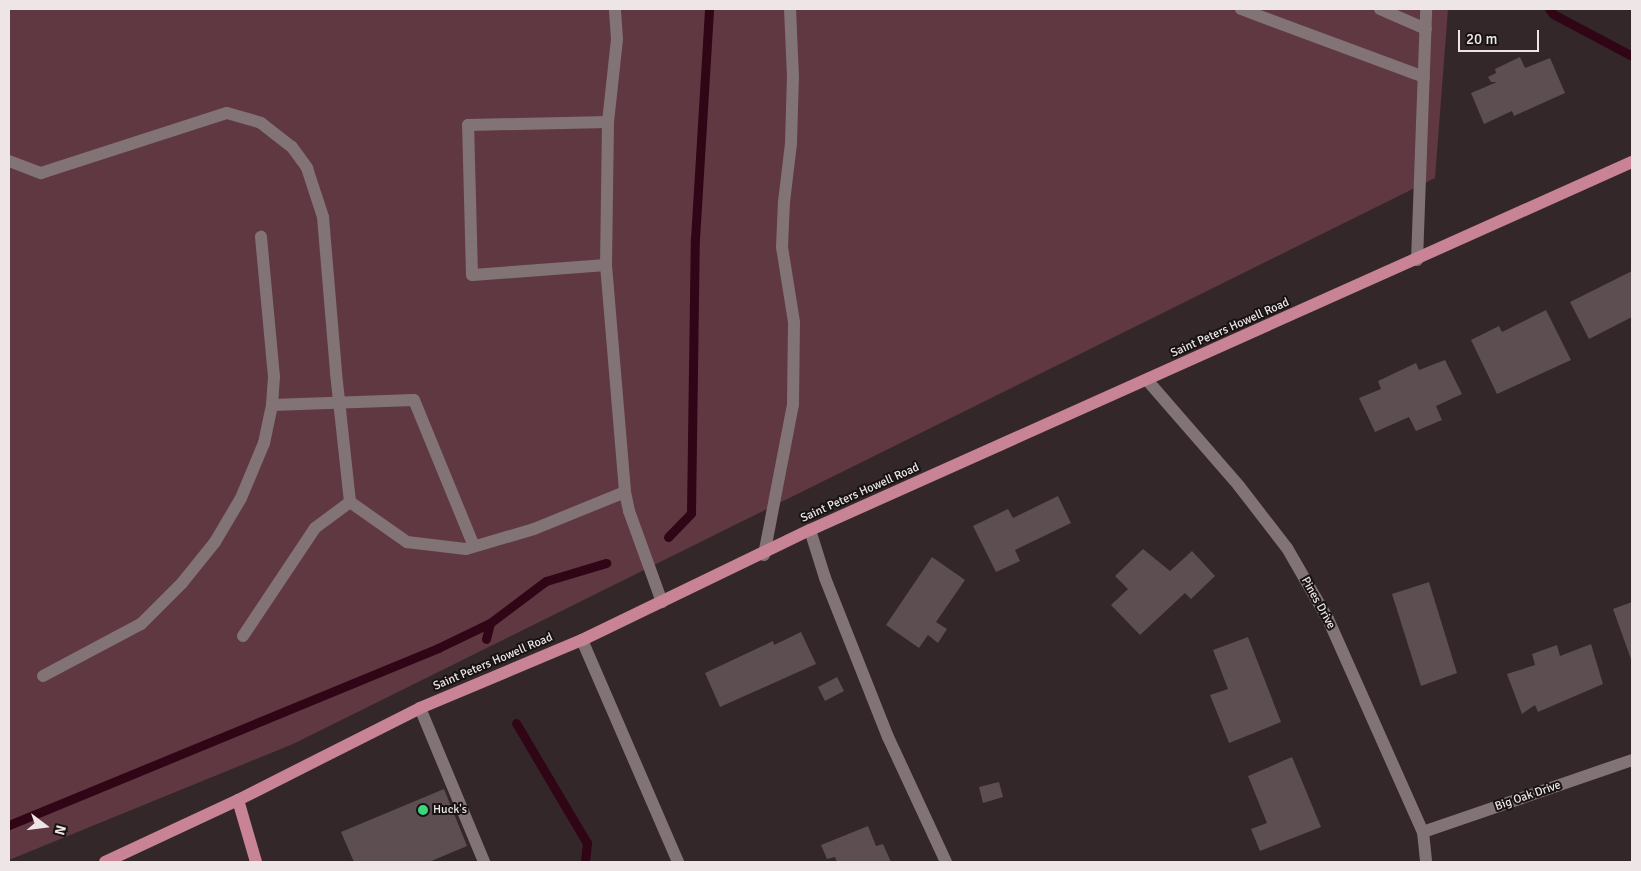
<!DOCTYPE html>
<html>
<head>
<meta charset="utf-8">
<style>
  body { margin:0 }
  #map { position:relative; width:1641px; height:871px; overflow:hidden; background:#33272a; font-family:Signika,sans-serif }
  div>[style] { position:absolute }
  .green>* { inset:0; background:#5f3842 }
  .stream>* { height:9px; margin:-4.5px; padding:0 4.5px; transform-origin:4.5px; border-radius:4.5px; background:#300515 }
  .building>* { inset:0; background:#5c4e51 }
  .minor>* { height:12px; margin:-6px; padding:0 6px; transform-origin:6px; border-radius:6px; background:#827376 }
  .major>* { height:12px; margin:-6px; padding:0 6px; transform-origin:6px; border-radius:6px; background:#c88395 }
  .dots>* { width:14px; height:14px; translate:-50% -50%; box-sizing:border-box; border:2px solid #171213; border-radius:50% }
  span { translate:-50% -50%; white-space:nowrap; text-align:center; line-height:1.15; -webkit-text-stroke:4px #171213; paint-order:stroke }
  .street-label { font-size:12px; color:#ede5e6 }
  .poi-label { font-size:12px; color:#ede5e6 }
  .left { translate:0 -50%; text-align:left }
  .frame { position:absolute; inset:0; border:10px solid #ede5e6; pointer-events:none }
  .north { position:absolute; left:20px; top:801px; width:50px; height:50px; -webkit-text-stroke:4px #171213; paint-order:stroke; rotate:105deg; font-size:14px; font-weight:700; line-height:20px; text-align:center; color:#ede5e6 }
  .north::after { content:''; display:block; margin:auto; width:18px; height:22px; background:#ede5e6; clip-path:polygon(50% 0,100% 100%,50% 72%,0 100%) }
  .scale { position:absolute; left:1458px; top:30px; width:81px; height:22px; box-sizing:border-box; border:2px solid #ede5e6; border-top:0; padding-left:6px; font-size:15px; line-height:18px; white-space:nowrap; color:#ede5e6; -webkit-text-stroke:4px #171213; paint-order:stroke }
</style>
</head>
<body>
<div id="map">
  <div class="green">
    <div style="clip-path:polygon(9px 9px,1448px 9px,1435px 178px,293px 744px,9px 860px)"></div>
  </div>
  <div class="stream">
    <div style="left:1549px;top:9px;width:6px;rotate:51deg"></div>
    <div style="left:1553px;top:14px;width:89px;rotate:28deg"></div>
    <div style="left:668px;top:537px;width:33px;rotate:-46deg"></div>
    <div style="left:691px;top:513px;width:274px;rotate:-89.2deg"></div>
    <div style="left:695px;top:239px;width:230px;rotate:-86.5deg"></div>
    <div style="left:486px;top:639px;width:16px;rotate:-76deg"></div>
    <div style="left:516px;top:723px;width:139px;rotate:59.4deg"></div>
    <div style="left:587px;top:843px;width:19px;rotate:96deg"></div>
    <div style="left:9px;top:825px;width:464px;rotate:-22.4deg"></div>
    <div style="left:438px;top:648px;width:58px;rotate:-25.7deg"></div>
    <div style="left:490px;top:623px;width:70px;rotate:-36.9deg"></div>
    <div style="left:546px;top:581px;width:63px;rotate:-16.7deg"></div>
  </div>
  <div class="building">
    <div style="clip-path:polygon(1520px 57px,1525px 68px,1550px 58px,1565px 93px,1514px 116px,1512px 111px,1484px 124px,1471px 93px,1497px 82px,1491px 82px,1488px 77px,1496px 73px,1495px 69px)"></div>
    <div style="clip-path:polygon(1632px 271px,1632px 317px,1589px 339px,1570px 302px)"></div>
    <div style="clip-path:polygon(1546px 310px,1571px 360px,1497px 394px,1471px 340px,1499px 326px,1502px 332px)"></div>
    <div style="clip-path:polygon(1445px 360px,1462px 394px,1436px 406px,1442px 420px,1416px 431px,1409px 417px,1375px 432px,1359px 398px,1381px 389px,1378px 381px,1416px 363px,1419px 370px)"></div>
    <div style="clip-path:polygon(1058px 496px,1071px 523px,1015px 550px,1020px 561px,996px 572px,973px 526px,1008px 509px,1013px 518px)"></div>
    <div style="clip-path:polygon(1143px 549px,1170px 571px,1192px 551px,1215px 576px,1191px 599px,1185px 593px,1140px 635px,1111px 605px,1128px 589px,1115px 576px)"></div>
    <div style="clip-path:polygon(932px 557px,965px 580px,936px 622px,947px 629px,938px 643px,928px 635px,919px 648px,886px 625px)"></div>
    <div style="clip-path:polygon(1429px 582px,1457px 673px,1421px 686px,1392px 594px)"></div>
    <div style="clip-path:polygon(1632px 602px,1632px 662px,1613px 609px)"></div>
    <div style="clip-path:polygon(801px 632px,816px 664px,720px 707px,705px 673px,773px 641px,774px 645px)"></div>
    <div style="clip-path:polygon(1248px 637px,1281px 722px,1229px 743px,1210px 695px,1228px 689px,1213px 650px)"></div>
    <div style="clip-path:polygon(1591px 644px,1603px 684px,1538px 712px,1535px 705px,1522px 714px,1507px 674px,1535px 665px,1532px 654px,1557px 645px,1560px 656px)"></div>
    <div style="clip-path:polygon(837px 677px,844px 691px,825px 701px,818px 687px)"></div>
    <div style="clip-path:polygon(1292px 757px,1321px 827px,1260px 851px,1251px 829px,1267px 823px,1248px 776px)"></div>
    <div style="clip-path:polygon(999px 782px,1003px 797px,983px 803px,979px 787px)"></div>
    <div style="clip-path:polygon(444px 789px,467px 846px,429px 862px,354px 862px,341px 832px)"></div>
    <div style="clip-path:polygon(868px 826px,876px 846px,883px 844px,891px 862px,837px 862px,835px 857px,827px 859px,821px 845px)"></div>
  </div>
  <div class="minor">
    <div style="left:1241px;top:9px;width:195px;rotate:20.4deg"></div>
    <div style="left:1380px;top:9px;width:50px;rotate:23.5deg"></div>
    <div style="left:608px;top:122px;width:83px;rotate:-83.8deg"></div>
    <div style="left:617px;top:39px;width:30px;rotate:-94deg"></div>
    <div style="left:9px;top:161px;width:34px;rotate:21deg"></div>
    <div style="left:41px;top:173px;width:195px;rotate:-17.9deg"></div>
    <div style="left:227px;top:113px;width:35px;rotate:16deg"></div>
    <div style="left:261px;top:123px;width:39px;rotate:38deg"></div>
    <div style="left:292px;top:147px;width:26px;rotate:54deg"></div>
    <div style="left:307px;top:168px;width:52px;rotate:71.9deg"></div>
    <div style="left:323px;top:217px;width:157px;rotate:85.2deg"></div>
    <div style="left:336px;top:373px;width:130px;rotate:83.8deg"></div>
    <div style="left:350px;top:502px;width:70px;rotate:35.1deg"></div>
    <div style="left:407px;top:542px;width:59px;rotate:6.8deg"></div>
    <div style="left:466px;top:549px;width:71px;rotate:-16.4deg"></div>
    <div style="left:534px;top:529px;width:98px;rotate:-22.1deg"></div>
    <div style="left:1417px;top:260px;width:251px;rotate:-87.9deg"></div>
    <div style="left:606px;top:265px;width:134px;rotate:175.7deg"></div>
    <div style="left:472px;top:275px;width:150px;rotate:-91.5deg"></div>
    <div style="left:468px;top:125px;width:140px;rotate:-1.2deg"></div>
    <div style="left:608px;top:122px;width:143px;rotate:90.8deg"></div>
    <div style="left:606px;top:265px;width:228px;rotate:85.2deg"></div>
    <div style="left:625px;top:492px;width:19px;rotate:78deg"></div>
    <div style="left:629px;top:511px;width:97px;rotate:70.1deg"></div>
    <div style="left:1147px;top:380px;width:140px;rotate:49deg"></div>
    <div style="left:1239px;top:486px;width:78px;rotate:52.3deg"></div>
    <div style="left:1287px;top:548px;width:82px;rotate:60deg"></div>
    <div style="left:1328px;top:619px;width:233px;rotate:66deg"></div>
    <div style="left:1423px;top:832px;width:30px;rotate:84deg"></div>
    <div style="left:272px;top:405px;width:142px;rotate:-2deg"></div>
    <div style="left:414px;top:400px;width:158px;rotate:67.7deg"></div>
    <div style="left:810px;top:530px;width:50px;rotate:72.6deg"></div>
    <div style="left:825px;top:578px;width:171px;rotate:68.4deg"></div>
    <div style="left:888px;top:737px;width:138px;rotate:65.1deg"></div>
    <div style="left:764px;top:555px;width:153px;rotate:-79.1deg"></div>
    <div style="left:793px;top:405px;width:83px;rotate:-89.3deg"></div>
    <div style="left:794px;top:322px;width:76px;rotate:-99.1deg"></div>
    <div style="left:782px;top:247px;width:45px;rotate:-87.5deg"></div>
    <div style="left:784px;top:202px;width:59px;rotate:-83.2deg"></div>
    <div style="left:791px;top:143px;width:66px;rotate:-88.3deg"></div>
    <div style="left:793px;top:77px;width:68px;rotate:-92.5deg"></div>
    <div style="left:243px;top:636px;width:130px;rotate:-56.3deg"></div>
    <div style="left:315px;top:528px;width:44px;rotate:-36.6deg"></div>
    <div style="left:582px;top:640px;width:242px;rotate:66.6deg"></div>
    <div style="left:43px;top:676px;width:111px;rotate:-28deg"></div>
    <div style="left:141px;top:624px;width:58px;rotate:-45deg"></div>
    <div style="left:182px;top:583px;width:53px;rotate:-51.2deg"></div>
    <div style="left:215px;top:542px;width:51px;rotate:-59.4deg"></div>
    <div style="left:241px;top:498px;width:60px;rotate:-67.3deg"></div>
    <div style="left:264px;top:443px;width:39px;rotate:-78deg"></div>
    <div style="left:272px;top:405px;width:28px;rotate:-86deg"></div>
    <div style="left:274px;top:377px;width:141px;rotate:-95.3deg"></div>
    <div style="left:420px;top:708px;width:167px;rotate:67.4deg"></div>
    <div style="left:1423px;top:832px;width:221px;rotate:-19deg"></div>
  </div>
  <div class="major">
    <div style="left:238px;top:800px;width:65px;rotate:73.8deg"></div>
    <div style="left:105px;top:862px;width:147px;rotate:-25deg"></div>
    <div style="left:238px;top:800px;width:204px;rotate:-26.8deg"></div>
    <div style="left:420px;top:708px;width:176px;rotate:-22.8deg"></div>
    <div style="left:582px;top:640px;width:253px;rotate:-25.8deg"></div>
    <div style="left:810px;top:530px;width:901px;rotate:-24.12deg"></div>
  </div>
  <div class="dots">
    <div style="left:423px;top:810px;background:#3ad77f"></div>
  </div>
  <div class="street-label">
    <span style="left:1230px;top:328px;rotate:-24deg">Saint Peters Howell Road</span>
    <span style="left:860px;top:493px;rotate:-24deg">Saint Peters Howell Road</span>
    <span style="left:1318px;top:603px;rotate:61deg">Pines Drive</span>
    <span style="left:493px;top:662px;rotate:-23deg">Saint Peters Howell Road</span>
    <span style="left:1528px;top:796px;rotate:-19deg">Big Oak Drive</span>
  </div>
  <div class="poi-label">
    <span class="left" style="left:433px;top:810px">Huck's</span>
  </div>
  <div class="frame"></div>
  <div class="north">N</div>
  <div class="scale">20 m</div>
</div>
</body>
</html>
